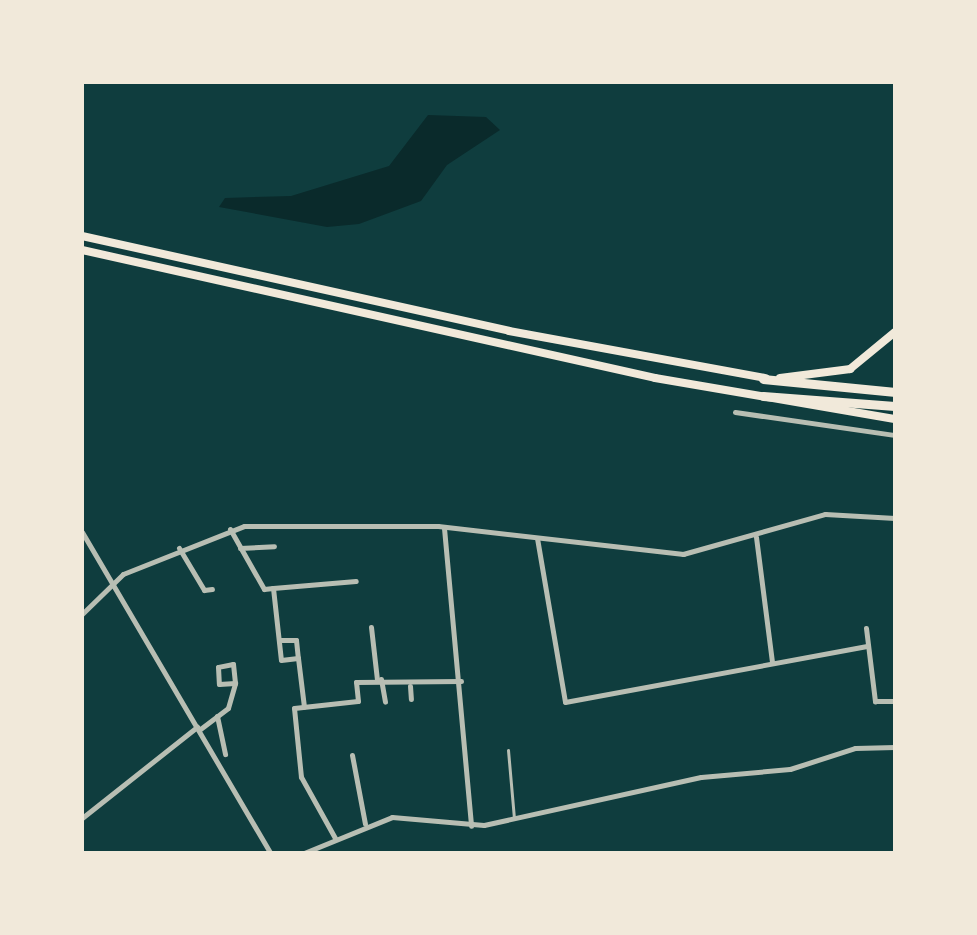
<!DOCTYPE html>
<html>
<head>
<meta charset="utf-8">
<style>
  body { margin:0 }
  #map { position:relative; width:977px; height:935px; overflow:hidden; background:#0f3d3e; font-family:"Playfair Display",serif }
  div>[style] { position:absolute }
  .water>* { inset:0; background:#0a2a2b }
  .service>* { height:3px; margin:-1.5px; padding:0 1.5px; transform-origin:1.5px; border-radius:1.5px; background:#b8beb3 }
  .minor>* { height:5px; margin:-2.5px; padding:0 2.5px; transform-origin:2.5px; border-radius:2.5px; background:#b8beb3 }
  .primary>* { height:8px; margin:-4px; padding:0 4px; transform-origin:4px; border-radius:4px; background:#f1e9da }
  .motorway>* { height:9px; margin:-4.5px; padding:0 4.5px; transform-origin:4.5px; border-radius:4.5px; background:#f1e9da }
  span { translate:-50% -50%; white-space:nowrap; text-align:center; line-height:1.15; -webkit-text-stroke:7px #f1e9da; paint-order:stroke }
  .frame { position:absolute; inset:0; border:84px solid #f1e9da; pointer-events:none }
</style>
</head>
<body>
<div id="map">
  <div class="water">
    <div style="clip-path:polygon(428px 115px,486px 117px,500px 130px,447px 165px,421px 201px,359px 224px,327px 227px,219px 207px,225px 198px,291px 196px,389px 166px)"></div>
  </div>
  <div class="service">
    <div style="left:508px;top:750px;width:68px;rotate:85deg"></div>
  </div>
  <div class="minor">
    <div style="left:735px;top:412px;width:162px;rotate:8.2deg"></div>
    <div style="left:444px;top:528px;width:299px;rotate:84.8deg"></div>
    <div style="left:230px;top:529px;width:69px;rotate:60.5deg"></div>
    <div style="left:264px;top:589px;width:9px;rotate:-6deg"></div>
    <div style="left:273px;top:588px;width:72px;rotate:83.7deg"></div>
    <div style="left:281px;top:660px;width:17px;rotate:-7deg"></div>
    <div style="left:298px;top:658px;width:49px;rotate:83deg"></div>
    <div style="left:82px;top:532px;width:372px;rotate:59.6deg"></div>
    <div style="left:756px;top:537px;width:126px;rotate:82.7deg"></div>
    <div style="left:537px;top:538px;width:166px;rotate:80.3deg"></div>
    <div style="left:565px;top:702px;width:307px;rotate:-10.5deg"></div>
    <div style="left:179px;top:548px;width:49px;rotate:59.2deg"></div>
    <div style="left:204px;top:590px;width:8px;rotate:-7deg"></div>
    <div style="left:240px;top:548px;width:34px;rotate:-3deg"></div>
    <div style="left:273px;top:588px;width:83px;rotate:-4.8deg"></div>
    <div style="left:82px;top:614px;width:57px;rotate:-44.3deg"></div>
    <div style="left:123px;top:574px;width:130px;rotate:-21.6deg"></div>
    <div style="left:244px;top:526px;width:194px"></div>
    <div style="left:438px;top:526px;width:247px;rotate:6.5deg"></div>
    <div style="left:683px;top:554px;width:148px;rotate:-15.7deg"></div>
    <div style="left:825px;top:514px;width:70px;rotate:3.3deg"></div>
    <div style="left:371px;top:627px;width:53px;rotate:83.5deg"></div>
    <div style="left:866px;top:628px;width:74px;rotate:83deg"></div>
    <div style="left:875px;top:701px;width:20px"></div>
    <div style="left:279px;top:640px;width:17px"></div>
    <div style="left:296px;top:640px;width:18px;rotate:84deg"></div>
    <div style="left:381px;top:679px;width:23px;rotate:80deg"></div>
    <div style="left:410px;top:686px;width:13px;rotate:86deg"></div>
    <div style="left:217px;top:716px;width:39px;rotate:78deg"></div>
    <div style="left:199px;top:730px;width:36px;rotate:-37deg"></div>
    <div style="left:228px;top:708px;width:26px;rotate:-74deg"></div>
    <div style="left:235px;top:683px;width:19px;rotate:-96deg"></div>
    <div style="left:233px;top:664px;width:15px;rotate:169deg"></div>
    <div style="left:218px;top:667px;width:17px;rotate:87deg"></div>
    <div style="left:219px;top:684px;width:16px;rotate:-4deg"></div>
    <div style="left:352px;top:755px;width:70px;rotate:79.3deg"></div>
    <div style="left:82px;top:818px;width:147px;rotate:-38.4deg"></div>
    <div style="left:335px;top:838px;width:70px;rotate:-119.1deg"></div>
    <div style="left:301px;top:777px;width:69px;rotate:-95.8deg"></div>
    <div style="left:294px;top:708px;width:64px;rotate:-6.2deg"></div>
    <div style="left:358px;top:701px;width:19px;rotate:-96deg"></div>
    <div style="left:356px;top:682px;width:105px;rotate:-0.5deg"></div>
    <div style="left:304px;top:853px;width:95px;rotate:-22.2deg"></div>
    <div style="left:392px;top:817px;width:92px;rotate:5deg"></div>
    <div style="left:484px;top:825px;width:222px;rotate:-12.5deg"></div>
    <div style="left:701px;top:777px;width:89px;rotate:-5.1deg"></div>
    <div style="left:790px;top:769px;width:68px;rotate:-17.9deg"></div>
    <div style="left:855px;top:748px;width:40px;rotate:-1.4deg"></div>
  </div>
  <div class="primary">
    <div style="left:82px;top:236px;width:437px;rotate:12.5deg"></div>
    <div style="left:509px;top:331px;width:261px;rotate:10.4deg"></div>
    <div style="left:82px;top:250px;width:587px;rotate:12.59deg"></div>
    <div style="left:655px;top:378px;width:243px;rotate:9.7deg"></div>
    <div style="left:780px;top:378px;width:71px;rotate:-7.3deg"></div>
    <div style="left:850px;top:369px;width:58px;rotate:-39.4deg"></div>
  </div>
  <div class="motorway">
    <div style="left:763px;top:379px;width:133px;rotate:5.6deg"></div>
    <div style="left:763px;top:396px;width:132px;rotate:4.3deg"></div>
  </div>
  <div class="frame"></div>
</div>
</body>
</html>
